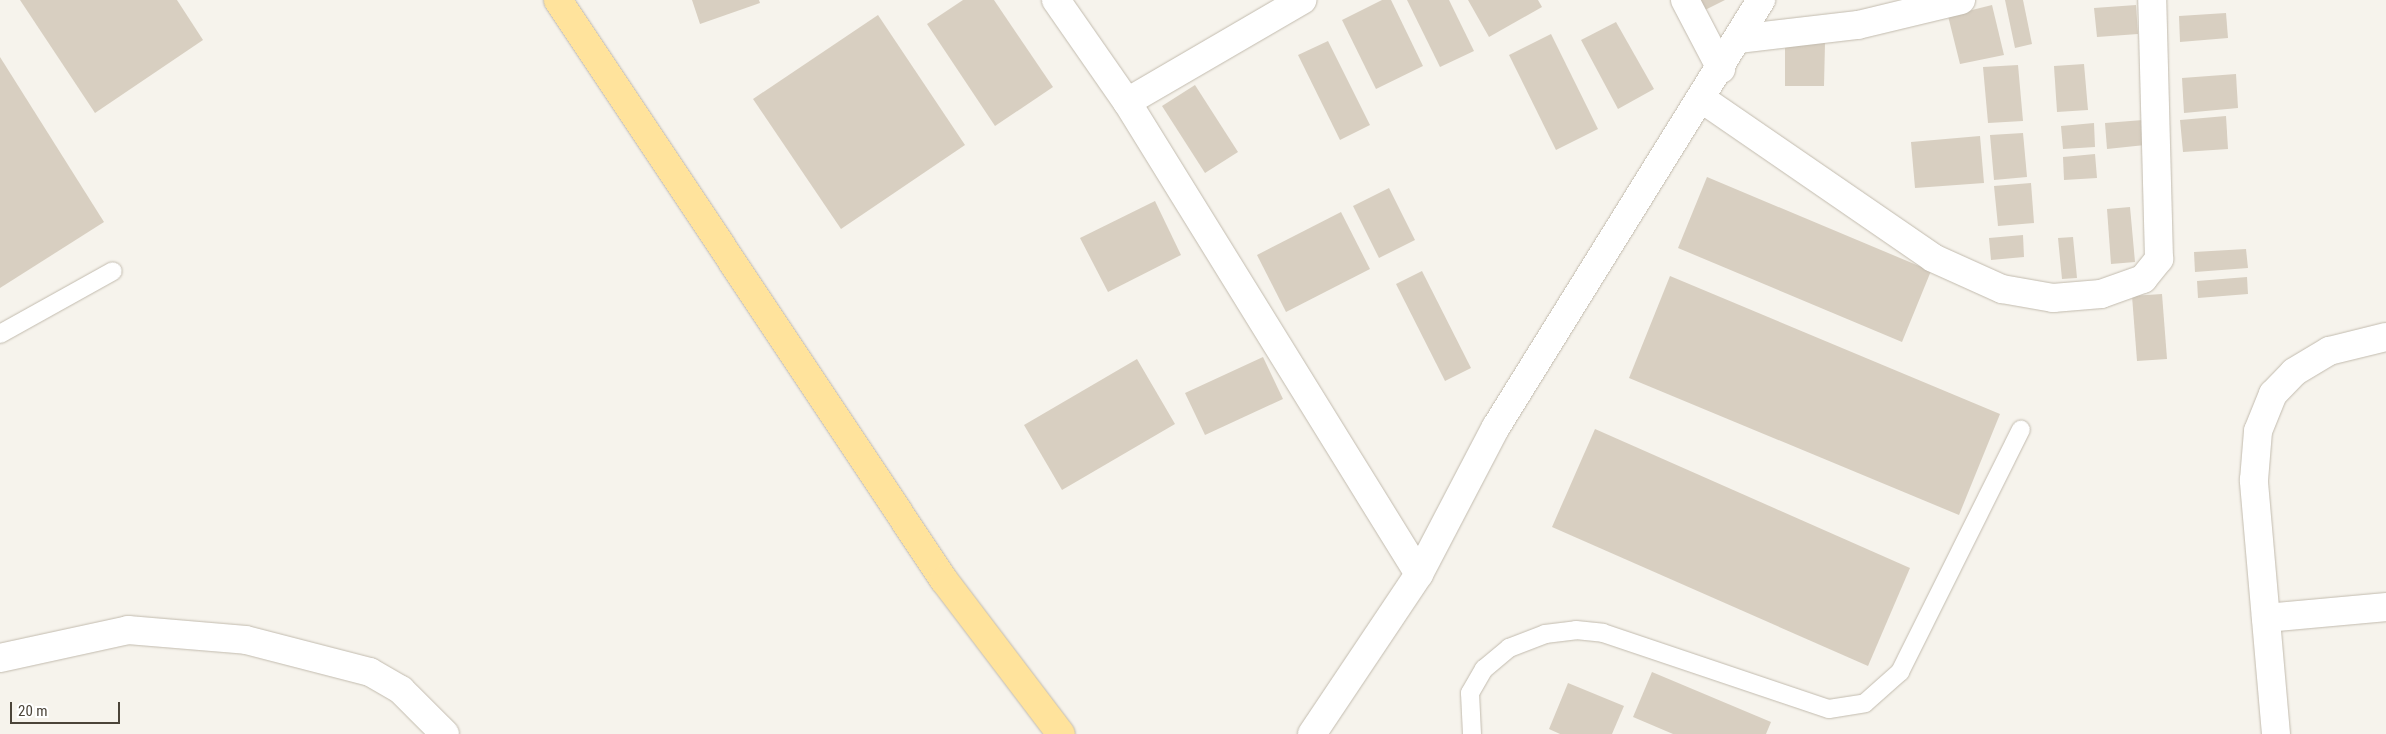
<!DOCTYPE html>
<html>
<head>
<meta charset="utf-8">
<style>
  body { margin:0 }
  #map { position:relative; width:2386px; height:734px; overflow:hidden; background:#f6f3ec; font-family:"Roboto Condensed",sans-serif }
  div>[style] { position:absolute }
  .building>* { inset:0; background:#d8cfc1 }
  .roads { filter:drop-shadow(0 0 1px #c2bbae) drop-shadow(0 0 1px #c2bbae) }
  .service>* { height:18px; margin:-9px; padding:0 9px; transform-origin:9px; border-radius:9px; background:#fff }
  .minor>* { height:28px; margin:-14px; padding:0 14px; transform-origin:14px; border-radius:14px; background:#fff }
  .primary>* { height:28px; margin:-14px; padding:0 14px; transform-origin:14px; border-radius:14px; background:#ffe39c }
  span { translate:-50% -50%; white-space:nowrap; text-align:center; line-height:1.15; -webkit-text-stroke:4.5px #fff; paint-order:stroke }
  .scale { position:absolute; left:10px; top:702px; width:110px; height:22px; box-sizing:border-box; border:2px solid #4b4439; border-top:0; padding-left:6px; font-size:15px; line-height:18px; white-space:nowrap; color:#4b4439; -webkit-text-stroke:4px #fff; paint-order:stroke }
</style>
</head>
<body>
<div id="map">
  <div class="building">
    <div style="clip-path:polygon(20px 0,177px 0,203px 40px,95px 113px)"></div>
    <div style="clip-path:polygon(692px 0,759px 0,760px 3px,700px 24px)"></div>
    <div style="clip-path:polygon(963px 0,994px 0,1053px 87px,995px 126px,927px 24px)"></div>
    <div style="clip-path:polygon(1382px 0,1391px 0,1423px 66px,1376px 89px,1342px 20px)"></div>
    <div style="clip-path:polygon(1407px 0,1449px 0,1474px 51px,1440px 67px)"></div>
    <div style="clip-path:polygon(1468px 0,1538px 0,1542px 7px,1489px 37px)"></div>
    <div style="clip-path:polygon(1700px 0,1725px 0,1705px 10px)"></div>
    <div style="clip-path:polygon(2005px 0,2023px 0,2032px 44px,2015px 48px)"></div>
    <div style="clip-path:polygon(1992px 5px,2004px 55px,1960px 64px,1948px 16px)"></div>
    <div style="clip-path:polygon(2136px 5px,2138px 34px,2097px 37px,2094px 8px)"></div>
    <div style="clip-path:polygon(2226px 13px,2228px 38px,2180px 42px,2179px 16px)"></div>
    <div style="clip-path:polygon(878px 15px,965px 145px,841px 229px,753px 99px)"></div>
    <div style="clip-path:polygon(1616px 22px,1654px 89px,1618px 109px,1581px 40px)"></div>
    <div style="clip-path:polygon(1551px 34px,1598px 129px,1556px 150px,1509px 55px)"></div>
    <div style="clip-path:polygon(1328px 41px,1370px 125px,1340px 140px,1298px 55px)"></div>
    <div style="clip-path:polygon(1785px 42px,1825px 43px,1824px 86px,1785px 86px)"></div>
    <div style="clip-path:polygon(0 57px,104px 222px,0 288px)"></div>
    <div style="clip-path:polygon(2084px 64px,2088px 110px,2057px 112px,2054px 66px)"></div>
    <div style="clip-path:polygon(2018px 65px,2023px 121px,1988px 123px,1983px 67px)"></div>
    <div style="clip-path:polygon(2236px 74px,2238px 108px,2184px 113px,2182px 78px)"></div>
    <div style="clip-path:polygon(1195px 85px,1238px 152px,1205px 173px,1162px 106px)"></div>
    <div style="clip-path:polygon(2226px 116px,2228px 149px,2183px 152px,2180px 120px)"></div>
    <div style="clip-path:polygon(2143px 120px,2145px 145px,2107px 149px,2105px 123px)"></div>
    <div style="clip-path:polygon(2094px 123px,2095px 147px,2063px 149px,2061px 126px)"></div>
    <div style="clip-path:polygon(2023px 133px,2027px 177px,1994px 180px,1990px 135px)"></div>
    <div style="clip-path:polygon(1980px 136px,1984px 183px,1915px 188px,1911px 142px)"></div>
    <div style="clip-path:polygon(2095px 154px,2097px 178px,2064px 180px,2063px 157px)"></div>
    <div style="clip-path:polygon(1707px 177px,1931px 271px,1902px 342px,1678px 248px)"></div>
    <div style="clip-path:polygon(2031px 183px,2034px 223px,1998px 226px,1994px 186px)"></div>
    <div style="clip-path:polygon(1389px 188px,1415px 240px,1379px 258px,1353px 206px)"></div>
    <div style="clip-path:polygon(1155px 201px,1181px 255px,1108px 292px,1080px 238px)"></div>
    <div style="clip-path:polygon(2130px 207px,2135px 262px,2111px 264px,2107px 209px)"></div>
    <div style="clip-path:polygon(1341px 212px,1370px 269px,1286px 312px,1257px 255px)"></div>
    <div style="clip-path:polygon(2023px 235px,2024px 257px,1991px 260px,1989px 238px)"></div>
    <div style="clip-path:polygon(2073px 237px,2077px 278px,2062px 279px,2058px 238px)"></div>
    <div style="clip-path:polygon(2246px 249px,2248px 268px,2195px 272px,2194px 252px)"></div>
    <div style="clip-path:polygon(1422px 271px,1471px 368px,1445px 381px,1396px 284px)"></div>
    <div style="clip-path:polygon(1670px 276px,2000px 414px,1959px 515px,1629px 378px)"></div>
    <div style="clip-path:polygon(2247px 277px,2248px 294px,2198px 298px,2197px 281px)"></div>
    <div style="clip-path:polygon(2162px 294px,2167px 359px,2137px 361px,2132px 296px)"></div>
    <div style="clip-path:polygon(1263px 357px,1283px 399px,1205px 435px,1185px 393px)"></div>
    <div style="clip-path:polygon(1137px 359px,1175px 424px,1062px 490px,1024px 425px)"></div>
    <div style="clip-path:polygon(1595px 429px,1910px 568px,1868px 666px,1552px 527px)"></div>
    <div style="clip-path:polygon(1652px 672px,1771px 722px,1766px 734px,1673px 734px,1633px 717px)"></div>
    <div style="clip-path:polygon(1568px 683px,1624px 706px,1612px 734px,1560px 734px,1549px 729px)"></div>
  </div>
  <div class="roads">
    <div class="service">
      <div style="left:0;top:334px;width:129px;rotate:-29.1deg"></div>
      <div style="left:1472px;top:734px;width:41px;rotate:-92.8deg"></div>
      <div style="left:1470px;top:693px;width:28px;rotate:-60deg"></div>
      <div style="left:1484px;top:669px;width:33px;rotate:-40deg"></div>
      <div style="left:1509px;top:648px;width:39px;rotate:-21deg"></div>
      <div style="left:1545px;top:634px;width:31px;rotate:-7deg"></div>
      <div style="left:1576px;top:630px;width:27px;rotate:6deg"></div>
      <div style="left:1603px;top:633px;width:238px;rotate:18.6deg"></div>
      <div style="left:1829px;top:709px;width:36px;rotate:-9deg"></div>
      <div style="left:1865px;top:703px;width:47px;rotate:-41.5deg"></div>
      <div style="left:1900px;top:672px;width:271px;rotate:-63.5deg"></div>
    </div>
    <div class="minor">
      <div style="left:1056px;top:0;width:124px;rotate:55.2deg"></div>
      <div style="left:1127px;top:102px;width:555px;rotate:58.26deg"></div>
      <div style="left:1685px;top:0;width:78px;rotate:62.4deg"></div>
      <div style="left:1738px;top:39px;width:121px;rotate:-6.7deg"></div>
      <div style="left:1858px;top:25px;width:106px;rotate:-13.6deg"></div>
      <div style="left:1702px;top:99px;width:280px;rotate:34.5deg"></div>
      <div style="left:1933px;top:258px;width:76px;rotate:24.2deg"></div>
      <div style="left:2002px;top:289px;width:52px;rotate:10deg"></div>
      <div style="left:2053px;top:298px;width:48px;rotate:-4.8deg"></div>
      <div style="left:2101px;top:294px;width:45px;rotate:-19.7deg"></div>
      <div style="left:2143px;top:279px;width:26px;rotate:-51deg"></div>
      <div style="left:2159px;top:259px;width:259px;rotate:-91.5deg"></div>
      <div style="left:1127px;top:102px;width:203px;rotate:-30.2deg"></div>
      <div style="left:2266px;top:618px;width:121px;rotate:-5.2deg"></div>
      <div style="left:0;top:658px;width:131px;rotate:-12.3deg"></div>
      <div style="left:128px;top:630px;width:118px;rotate:4.8deg"></div>
      <div style="left:246px;top:640px;width:128px;rotate:14.5deg"></div>
      <div style="left:370px;top:672px;width:36px;rotate:30deg"></div>
      <div style="left:401px;top:690px;width:62px;rotate:45deg"></div>
      <div style="left:1312px;top:734px;width:192px;rotate:-56.2deg"></div>
      <div style="left:1419px;top:574px;width:166px;rotate:-62.4deg"></div>
      <div style="left:1496px;top:427px;width:503px;rotate:-58.18deg"></div>
      <div style="left:2276px;top:734px;width:255px;rotate:-95deg"></div>
      <div style="left:2254px;top:480px;width:49px;rotate:-85.3deg"></div>
      <div style="left:2258px;top:431px;width:40px;rotate:-68deg"></div>
      <div style="left:2273px;top:394px;width:30px;rotate:-46deg"></div>
      <div style="left:2294px;top:372px;width:41px;rotate:-31deg"></div>
      <div style="left:2329px;top:351px;width:59px;rotate:-13.8deg"></div>
    </div>
    <div class="primary">
      <div style="left:558px;top:0;width:697px;rotate:56.36deg"></div>
      <div style="left:944px;top:580px;width:193px;rotate:52.8deg"></div>
    </div>
  </div>
  <div class="scale">20 m</div>
</div>
</body>
</html>
